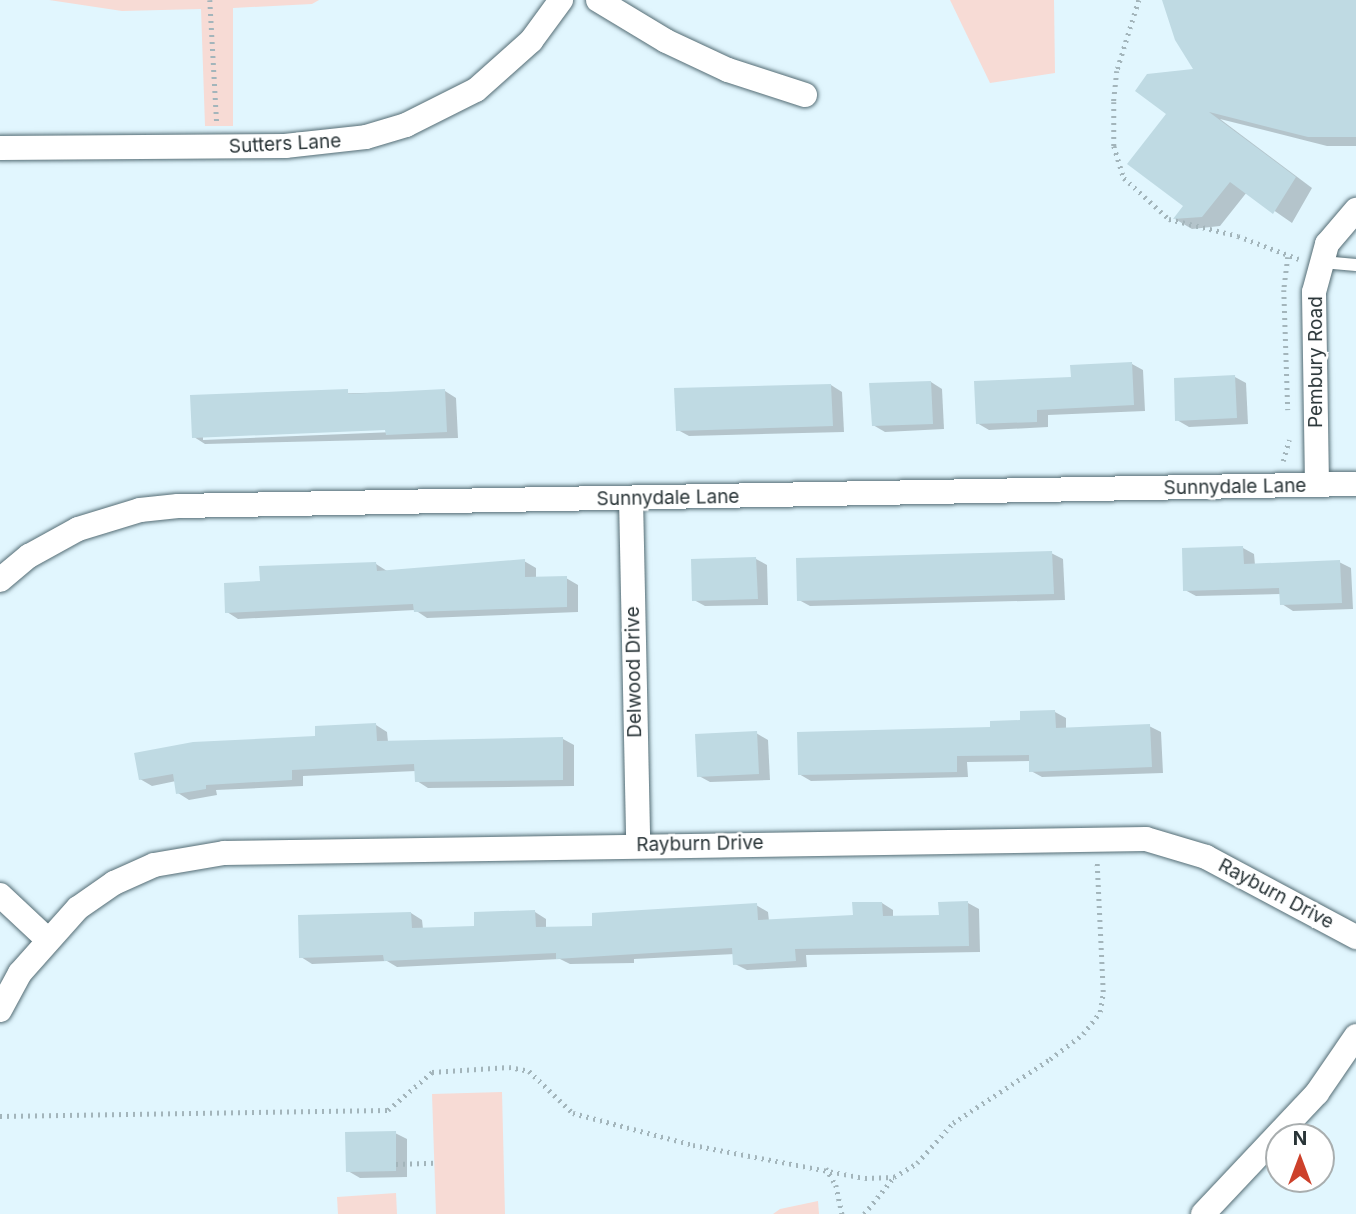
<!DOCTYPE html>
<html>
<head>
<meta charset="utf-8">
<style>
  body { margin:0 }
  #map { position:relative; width:1356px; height:1214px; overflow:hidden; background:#e1f6fe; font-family:Inter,sans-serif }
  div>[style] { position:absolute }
  .green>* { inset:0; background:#f7dbd5 }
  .shadow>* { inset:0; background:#0003 }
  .building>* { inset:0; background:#bfdae3 }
  .path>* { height:4.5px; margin-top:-2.25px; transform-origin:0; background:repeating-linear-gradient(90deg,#a3b5bb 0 2px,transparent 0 7px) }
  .roads { filter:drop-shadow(0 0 2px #546c74) drop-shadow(0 0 2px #546c74) }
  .service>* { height:12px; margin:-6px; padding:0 6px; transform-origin:6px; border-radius:6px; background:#fff }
  .minor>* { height:24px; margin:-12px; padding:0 12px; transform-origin:12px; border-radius:12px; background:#fff }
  span { translate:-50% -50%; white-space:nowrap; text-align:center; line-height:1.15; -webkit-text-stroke:5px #fff; paint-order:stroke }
  .street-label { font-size:19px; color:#293437 }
  .north { position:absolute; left:1265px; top:1123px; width:70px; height:70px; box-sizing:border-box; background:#fff; border:2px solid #a9aeaf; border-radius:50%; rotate:0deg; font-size:19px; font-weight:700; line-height:28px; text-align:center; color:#293437 }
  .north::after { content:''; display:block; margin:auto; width:24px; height:32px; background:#cd412b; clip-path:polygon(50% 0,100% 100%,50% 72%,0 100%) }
</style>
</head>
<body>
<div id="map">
  <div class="green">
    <div style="clip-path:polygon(49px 0,319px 0,312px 4px,233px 8px,233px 126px,205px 126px,201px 9px,122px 11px)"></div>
    <div style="clip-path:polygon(950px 0,1054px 0,1055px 73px,990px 83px)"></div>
    <div style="clip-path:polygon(502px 1092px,505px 1214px,436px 1214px,432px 1094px)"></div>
    <div style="clip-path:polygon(396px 1193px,397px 1214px,338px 1214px,337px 1197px)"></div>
    <div style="clip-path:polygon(818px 1201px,819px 1214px,773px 1214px,780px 1209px)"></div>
  </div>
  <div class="shadow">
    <div style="clip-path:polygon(1164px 0,1356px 0,1356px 146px,1327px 146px,1220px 119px,1312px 188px,1292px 223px,1247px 192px,1220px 226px,1192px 229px,1175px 219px,1186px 206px,1196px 71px)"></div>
    <div style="clip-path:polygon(1132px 364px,1143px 370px,1145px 411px,1048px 415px,1048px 427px,989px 430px,977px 423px)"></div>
    <div style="clip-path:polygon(1235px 377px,1246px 383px,1248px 424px,1189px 427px,1177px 420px)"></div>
    <div style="clip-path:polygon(931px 382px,942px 389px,944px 429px,885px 432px,873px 425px)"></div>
    <div style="clip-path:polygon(831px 385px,842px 392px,844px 432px,689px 436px,678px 430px)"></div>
    <div style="clip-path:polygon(evenodd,445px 391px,456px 398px,458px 438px,205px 444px,194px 437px,192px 397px,445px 391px,394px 428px,394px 432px,203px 440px,203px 436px,394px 428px)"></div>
    <div style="clip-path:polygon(1243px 548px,1254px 554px,1255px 565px,1339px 562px,1351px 568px,1353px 609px,1293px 611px,1282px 604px,1281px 594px,1196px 596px,1185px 590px)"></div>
    <div style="clip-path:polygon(1051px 553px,1063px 559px,1065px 600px,810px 606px,799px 600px)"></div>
    <div style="clip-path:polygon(756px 559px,767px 565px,768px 605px,705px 606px,694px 600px)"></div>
    <div style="clip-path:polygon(524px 561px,536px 568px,536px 578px,566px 578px,578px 585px,578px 612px,427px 618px,415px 610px,238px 619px,227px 612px,262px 583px,376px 564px,387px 571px)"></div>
    <div style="clip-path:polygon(1055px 712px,1066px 718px,1066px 729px,1149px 726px,1161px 732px,1163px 773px,1042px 777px,1031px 771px,1030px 761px,967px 762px,968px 777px,811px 781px,799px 774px)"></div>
    <div style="clip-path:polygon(376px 725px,387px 732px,388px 742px,563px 739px,574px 745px,574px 786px,428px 788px,417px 781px,416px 771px,303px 776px,303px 786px,216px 790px,217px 795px,189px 800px,178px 793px,176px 781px,152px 786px,140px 779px)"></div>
    <div style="clip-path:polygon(756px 733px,768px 740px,770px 780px,710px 782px,699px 776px)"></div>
    <div style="clip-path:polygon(882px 903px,893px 910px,893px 918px,940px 917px,968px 903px,979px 909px,980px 952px,806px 955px,807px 967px,747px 970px,735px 964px,735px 954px,634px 959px,634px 963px,570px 964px,560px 959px,397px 967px,387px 961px,312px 964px,301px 957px,411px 913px,422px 920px,423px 929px,476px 928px,535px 912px,546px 919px,546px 929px,594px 928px,756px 905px,768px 912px,769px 921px,854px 917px)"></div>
    <div style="clip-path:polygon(395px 1133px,407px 1139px,407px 1177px,360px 1178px,348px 1171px)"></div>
  </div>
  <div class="building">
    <div style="clip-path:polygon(1162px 0,1356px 0,1356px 137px,1308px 137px,1209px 112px,1296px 177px,1273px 214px,1230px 182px,1202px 217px,1173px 219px,1183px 206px,1127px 164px,1166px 114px,1135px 91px,1147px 74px,1193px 69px,1175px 40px)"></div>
    <div style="clip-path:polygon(1132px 362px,1134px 405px,1037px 410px,1037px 422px,976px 424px,974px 381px,1071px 377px,1070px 365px)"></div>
    <div style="clip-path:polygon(1235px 375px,1237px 418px,1175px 421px,1174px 378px)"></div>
    <div style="clip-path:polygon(931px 381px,933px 424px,872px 426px,869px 383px)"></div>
    <div style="clip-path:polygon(831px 384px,833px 426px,676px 431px,674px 388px)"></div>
    <div style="clip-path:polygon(348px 389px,348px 394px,445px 389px,447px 432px,386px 435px,385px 430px,192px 438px,190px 395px)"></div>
    <div style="clip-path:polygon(1243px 546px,1244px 564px,1340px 560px,1342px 603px,1280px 605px,1279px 588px,1183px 591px,1182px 548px)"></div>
    <div style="clip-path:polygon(1052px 551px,1054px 594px,797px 601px,796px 558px)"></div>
    <div style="clip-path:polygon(756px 557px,758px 599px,692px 601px,691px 559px)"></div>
    <div style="clip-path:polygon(525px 559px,525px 577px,567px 576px,567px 607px,414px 612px,413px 604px,225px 613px,224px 583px,260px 581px,259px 566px,376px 562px,377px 571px)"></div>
    <div style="clip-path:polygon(1055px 710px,1056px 728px,1150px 724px,1152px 767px,1029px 772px,1029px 755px,957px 756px,957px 772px,798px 775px,797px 732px,990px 727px,990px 721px,1020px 720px,1020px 711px)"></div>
    <div style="clip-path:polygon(376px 723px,377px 741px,563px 737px,563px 780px,415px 782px,414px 764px,292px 770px,292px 780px,206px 785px,206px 789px,176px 794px,173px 774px,139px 780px,134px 753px,193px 742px,315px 736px,315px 726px)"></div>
    <div style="clip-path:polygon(757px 731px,759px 774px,697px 777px,695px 734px)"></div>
    <div style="clip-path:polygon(968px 901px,969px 946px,795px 949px,796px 961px,733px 965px,732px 948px,556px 959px,556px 953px,384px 961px,383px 955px,299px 958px,298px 915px,411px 912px,412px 928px,474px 926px,474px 912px,535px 910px,536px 927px,592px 926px,592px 913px,757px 903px,758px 920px,853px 915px,852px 902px,882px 902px,883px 916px,939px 915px,938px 902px)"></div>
    <div style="clip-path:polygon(396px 1131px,396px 1171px,346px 1172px,345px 1132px)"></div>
  </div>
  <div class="path">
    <div style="left:210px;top:0;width:125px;rotate:86.8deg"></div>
    <div style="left:1139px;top:0;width:74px;rotate:107.2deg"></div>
    <div style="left:1117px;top:71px;width:31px;rotate:96deg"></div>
    <div style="left:1114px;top:102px;width:44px;rotate:90deg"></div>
    <div style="left:1114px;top:146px;width:34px;rotate:73deg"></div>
    <div style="left:1124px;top:178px;width:61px;rotate:42.3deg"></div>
    <div style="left:1169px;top:219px;width:71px;rotate:13.8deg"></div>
    <div style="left:1238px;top:236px;width:65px;rotate:20.7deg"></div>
    <div style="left:1288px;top:257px;width:33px;rotate:97deg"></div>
    <div style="left:1284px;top:290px;width:120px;rotate:88.1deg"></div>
    <div style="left:1283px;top:461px;width:22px;rotate:-74deg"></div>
    <div style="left:0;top:1116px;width:388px;rotate:-0.9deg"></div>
    <div style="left:388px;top:1110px;width:58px;rotate:-40.8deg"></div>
    <div style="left:432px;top:1072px;width:77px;rotate:-3.7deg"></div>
    <div style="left:509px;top:1067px;width:20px;rotate:11deg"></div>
    <div style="left:529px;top:1071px;width:61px;rotate:43.7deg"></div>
    <div style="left:573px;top:1113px;width:124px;rotate:14.9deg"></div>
    <div style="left:693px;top:1145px;width:175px;rotate:10.9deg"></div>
    <div style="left:865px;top:1178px;width:29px;rotate:-2deg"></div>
    <div style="left:396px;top:1164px;width:38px;rotate:-2deg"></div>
    <div style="left:826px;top:1168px;width:20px;rotate:60deg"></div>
    <div style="left:836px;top:1185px;width:30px;rotate:78deg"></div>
    <div style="left:864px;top:1214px;width:48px;rotate:-51deg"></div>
    <div style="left:894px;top:1177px;width:27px;rotate:-31deg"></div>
    <div style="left:917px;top:1163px;width:54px;rotate:-48deg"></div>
    <div style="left:953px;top:1123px;width:116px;rotate:-33.4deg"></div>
    <div style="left:1050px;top:1059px;width:41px;rotate:-37.1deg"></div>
    <div style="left:1083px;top:1034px;width:28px;rotate:-52deg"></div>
    <div style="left:1100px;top:1012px;width:20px;rotate:-81deg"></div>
    <div style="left:1103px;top:992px;width:129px;rotate:-92.7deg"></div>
  </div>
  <div class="roads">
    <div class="service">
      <div style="left:1322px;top:262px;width:34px;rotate:5deg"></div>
    </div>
    <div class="minor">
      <div style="left:598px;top:0;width:79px;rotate:31.1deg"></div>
      <div style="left:666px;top:41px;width:68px;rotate:25.1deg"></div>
      <div style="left:728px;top:70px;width:81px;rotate:18deg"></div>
      <div style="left:0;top:148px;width:285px;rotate:-0.4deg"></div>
      <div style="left:285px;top:146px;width:81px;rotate:-6.3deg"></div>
      <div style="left:366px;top:137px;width:42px;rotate:-16.7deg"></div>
      <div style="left:406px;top:125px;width:78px;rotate:-26.6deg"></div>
      <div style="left:476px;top:90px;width:74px;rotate:-41.7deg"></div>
      <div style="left:531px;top:41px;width:51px;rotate:-53.8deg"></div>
      <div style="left:1317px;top:485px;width:193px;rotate:-90.9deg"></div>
      <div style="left:1314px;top:292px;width:50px;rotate:-74.8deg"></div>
      <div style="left:1327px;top:244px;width:45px;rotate:-49.5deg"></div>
      <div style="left:631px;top:498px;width:347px;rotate:88.8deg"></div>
      <div style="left:0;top:580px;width:38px;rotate:-40deg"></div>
      <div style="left:29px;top:556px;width:56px;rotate:-28.9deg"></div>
      <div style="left:78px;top:529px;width:65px;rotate:-17deg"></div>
      <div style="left:140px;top:510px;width:38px;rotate:-6deg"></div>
      <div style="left:178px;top:506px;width:1178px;rotate:-1.07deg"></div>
      <div style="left:0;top:895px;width:64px;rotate:43.1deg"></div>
      <div style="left:0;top:1010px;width:42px;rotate:-61.6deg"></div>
      <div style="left:20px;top:973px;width:87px;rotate:-48.3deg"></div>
      <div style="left:78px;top:908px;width:44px;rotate:-34.8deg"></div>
      <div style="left:114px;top:883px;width:44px;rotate:-24.2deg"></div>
      <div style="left:154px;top:865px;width:71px;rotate:-9.7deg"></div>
      <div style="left:224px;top:853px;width:922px;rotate:-0.87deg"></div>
      <div style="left:1146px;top:839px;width:63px;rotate:16.7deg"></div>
      <div style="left:1206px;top:857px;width:170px;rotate:28.1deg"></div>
      <div style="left:1203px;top:1214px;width:166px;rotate:-46.7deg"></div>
      <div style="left:1317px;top:1093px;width:69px;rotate:-55.6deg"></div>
    </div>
  </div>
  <div class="street-label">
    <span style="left:285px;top:144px;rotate:-3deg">Sutters Lane</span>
    <span style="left:1316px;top:362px;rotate:-90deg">Pembury Road</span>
    <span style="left:1235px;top:487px;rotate:-1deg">Sunnydale Lane</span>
    <span style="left:668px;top:498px;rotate:-1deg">Sunnydale Lane</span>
    <span style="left:634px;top:672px;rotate:-91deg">Delwood Drive</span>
    <span style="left:700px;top:844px;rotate:-1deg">Rayburn Drive</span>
    <span style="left:1276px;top:894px;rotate:28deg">Rayburn Drive</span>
  </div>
  <div class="north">N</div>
</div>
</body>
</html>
